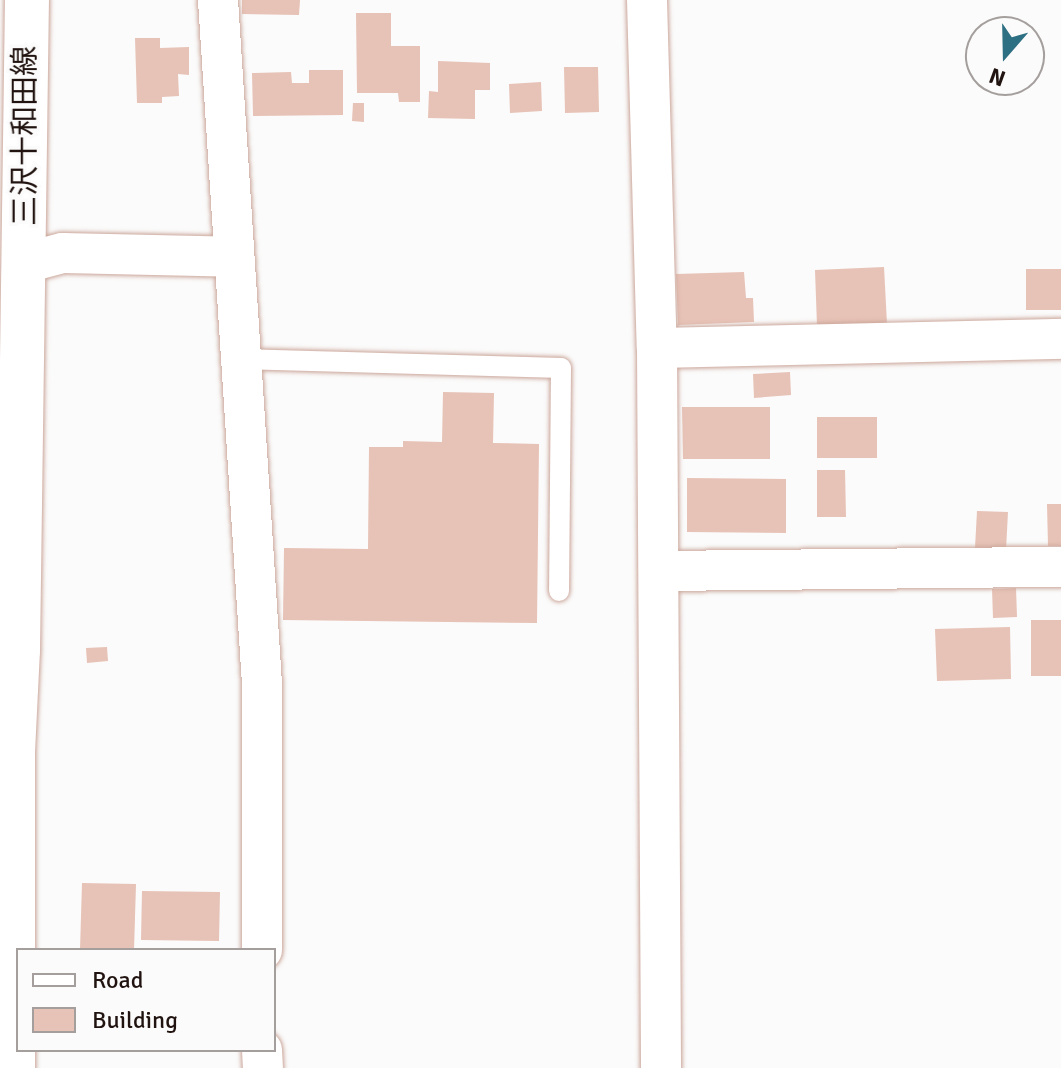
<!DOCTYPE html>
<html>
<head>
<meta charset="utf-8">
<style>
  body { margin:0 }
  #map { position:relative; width:1061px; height:1068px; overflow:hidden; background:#fbfbfb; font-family:Signika,"Noto Sans JP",sans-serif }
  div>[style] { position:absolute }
  .building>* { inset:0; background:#e7c2b6 }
  .roads { filter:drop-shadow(0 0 2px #cba79b) drop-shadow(0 0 2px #cba79b) }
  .lane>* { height:20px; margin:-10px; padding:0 10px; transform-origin:10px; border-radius:10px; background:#fff }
  .street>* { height:40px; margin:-20px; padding:0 20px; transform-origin:20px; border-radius:20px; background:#fff }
  .primary>* { height:44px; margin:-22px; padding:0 22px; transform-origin:22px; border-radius:22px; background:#fff }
  .highway>* { height:44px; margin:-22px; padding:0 22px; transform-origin:22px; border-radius:22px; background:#fff }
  span { translate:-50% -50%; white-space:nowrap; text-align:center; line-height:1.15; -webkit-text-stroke:7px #fbfbfb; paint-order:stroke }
  .street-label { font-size:30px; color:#211410 }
  .legend { position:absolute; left:16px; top:948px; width:260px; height:104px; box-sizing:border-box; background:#fbfbfb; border:2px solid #a49f9d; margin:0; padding:10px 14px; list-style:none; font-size:24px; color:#211410 }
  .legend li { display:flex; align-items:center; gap:16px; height:40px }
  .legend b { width:40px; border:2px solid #a49f9d }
  .north { position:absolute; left:965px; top:16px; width:80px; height:80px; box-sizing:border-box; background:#fbfbfb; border:2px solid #a49f9d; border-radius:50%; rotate:200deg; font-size:22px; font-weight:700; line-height:32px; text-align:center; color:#211410 }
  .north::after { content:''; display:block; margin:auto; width:28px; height:36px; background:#2e7083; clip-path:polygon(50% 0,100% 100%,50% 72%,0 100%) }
</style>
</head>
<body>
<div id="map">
  <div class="building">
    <div style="clip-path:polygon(242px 0,300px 0,299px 15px,242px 14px)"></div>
    <div style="clip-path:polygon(356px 13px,391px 13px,391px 46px,420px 46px,420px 102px,399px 102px,398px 93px,357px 93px)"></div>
    <div style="clip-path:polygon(135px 38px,160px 38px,160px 48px,189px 47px,189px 75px,178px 74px,179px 96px,162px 97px,162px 103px,137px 103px)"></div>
    <div style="clip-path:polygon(438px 61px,490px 63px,490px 90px,475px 90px,475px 119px,428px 118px,429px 91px,438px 92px)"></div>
    <div style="clip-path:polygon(564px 67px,598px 67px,599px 112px,565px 113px)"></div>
    <div style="clip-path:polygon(309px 70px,343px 70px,343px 115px,253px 116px,252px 73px,291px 72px,292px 83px,309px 83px)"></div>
    <div style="clip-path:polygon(541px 82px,542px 111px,510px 113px,509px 84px)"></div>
    <div style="clip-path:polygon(353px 103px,364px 103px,364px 122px,352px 121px)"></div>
    <div style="clip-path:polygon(884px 267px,887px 324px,817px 326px,815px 270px)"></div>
    <div style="clip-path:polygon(1026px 269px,1061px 269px,1061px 310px,1026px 310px)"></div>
    <div style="clip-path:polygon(744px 272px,746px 298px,753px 298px,754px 322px,678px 325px,676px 274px)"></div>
    <div style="clip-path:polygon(790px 372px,791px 395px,754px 398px,753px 374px)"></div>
    <div style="clip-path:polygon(443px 392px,494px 393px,493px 443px,539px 444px,537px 623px,283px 620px,284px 548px,368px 549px,369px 447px,403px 447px,403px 441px,442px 442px)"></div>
    <div style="clip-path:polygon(682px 407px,770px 407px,770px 459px,683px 459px)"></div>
    <div style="clip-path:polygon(817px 417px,877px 417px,877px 458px,817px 458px)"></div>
    <div style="clip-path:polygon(817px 470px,845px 470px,846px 517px,817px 517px)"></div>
    <div style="clip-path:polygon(687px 478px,786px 479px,786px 533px,687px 532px)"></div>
    <div style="clip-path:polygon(1047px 504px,1061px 504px,1061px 546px,1048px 546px)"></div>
    <div style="clip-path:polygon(977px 511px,1008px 512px,1006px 550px,975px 548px)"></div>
    <div style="clip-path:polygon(1016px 588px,1017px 617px,993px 618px,992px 589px)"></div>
    <div style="clip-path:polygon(1031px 620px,1061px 620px,1061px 676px,1031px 676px)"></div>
    <div style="clip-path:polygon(1010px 627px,1011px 679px,937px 681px,935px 629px)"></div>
    <div style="clip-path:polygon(107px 647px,108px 661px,87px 663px,86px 648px)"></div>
    <div style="clip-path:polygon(82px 883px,136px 884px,134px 950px,80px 950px)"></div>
    <div style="clip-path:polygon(142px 891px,220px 892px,219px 941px,141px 940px)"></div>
  </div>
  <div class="roads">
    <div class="lane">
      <div style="left:240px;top:359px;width:321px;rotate:1.6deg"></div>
      <div style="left:561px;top:368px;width:223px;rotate:90.5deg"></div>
    </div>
    <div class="street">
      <div style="left:218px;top:0;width:685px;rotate:86.32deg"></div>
      <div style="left:262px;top:684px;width:266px;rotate:90deg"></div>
      <div style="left:647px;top:0;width:348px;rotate:88.4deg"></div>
      <div style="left:657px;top:348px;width:720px;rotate:89.68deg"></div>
      <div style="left:25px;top:263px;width:39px;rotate:-15deg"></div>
      <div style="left:63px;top:253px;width:170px;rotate:1.3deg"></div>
      <div style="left:657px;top:348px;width:404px;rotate:-1.3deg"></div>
      <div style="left:659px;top:571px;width:402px;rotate:-0.6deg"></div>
      <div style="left:262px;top:1050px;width:18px;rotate:87deg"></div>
    </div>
    <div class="primary">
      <div style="left:13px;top:752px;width:102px;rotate:-87.2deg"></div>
      <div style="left:18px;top:650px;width:650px;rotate:-89.21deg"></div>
    </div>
    <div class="highway">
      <div style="left:0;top:734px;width:22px;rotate:54deg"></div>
      <div style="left:13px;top:752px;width:316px;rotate:90deg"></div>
    </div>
  </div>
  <div class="street-label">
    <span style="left:26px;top:136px;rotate:-90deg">三沢十和田線</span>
  </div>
  <ul class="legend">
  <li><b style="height:10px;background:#fff"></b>Road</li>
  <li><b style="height:22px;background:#e7c2b6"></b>Building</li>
  </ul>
  <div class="north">N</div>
</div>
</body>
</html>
